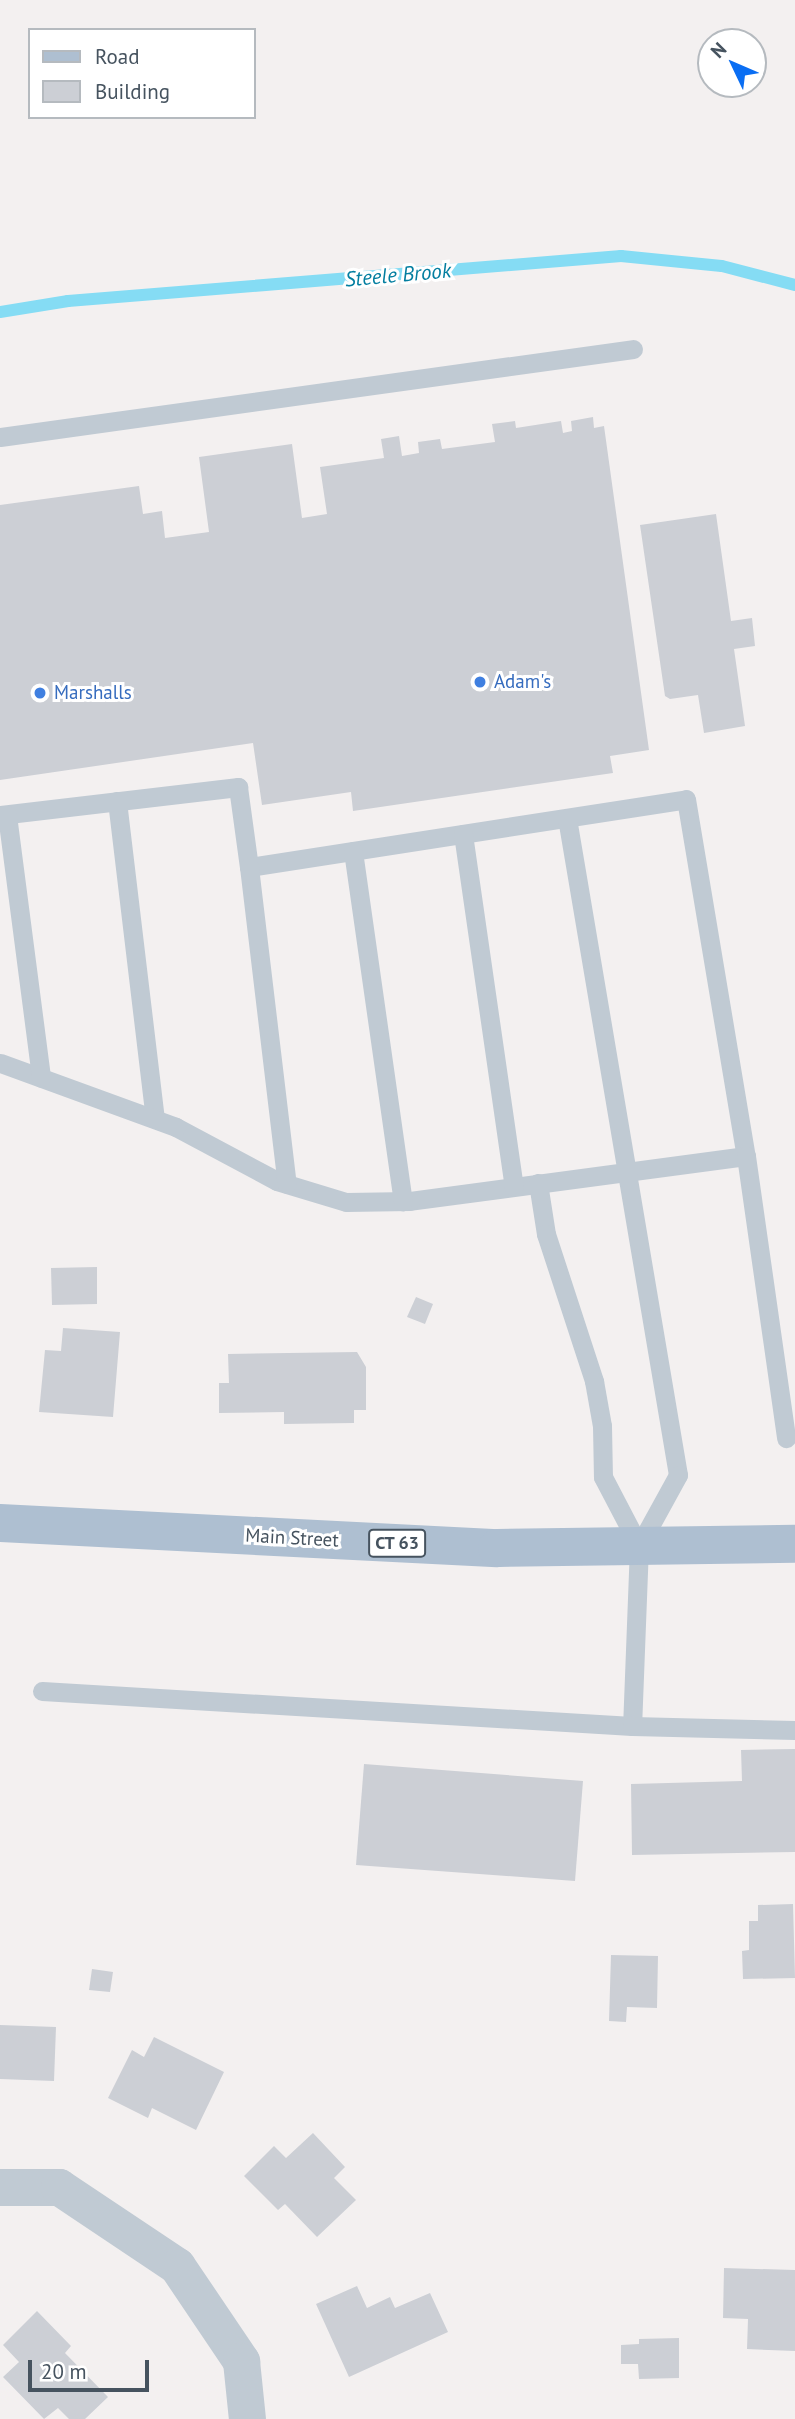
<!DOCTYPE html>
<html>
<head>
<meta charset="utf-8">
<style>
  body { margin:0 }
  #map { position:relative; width:795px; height:2419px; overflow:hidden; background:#f3f0f0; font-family:"PT Sans",sans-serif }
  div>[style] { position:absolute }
  .stream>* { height:12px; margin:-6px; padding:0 6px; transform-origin:6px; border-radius:6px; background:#85dcf4 }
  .building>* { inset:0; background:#cccfd5 }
  .lane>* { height:19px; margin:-9.5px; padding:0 9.5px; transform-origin:9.5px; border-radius:9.5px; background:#c0cad3 }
  .street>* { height:37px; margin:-18.5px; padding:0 18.5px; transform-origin:18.5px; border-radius:18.5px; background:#c0cad3 }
  .primary>* { height:38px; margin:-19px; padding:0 19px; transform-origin:19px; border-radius:19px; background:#aebfd1 }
  .dots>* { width:19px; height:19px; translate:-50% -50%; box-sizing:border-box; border:4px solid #fff; border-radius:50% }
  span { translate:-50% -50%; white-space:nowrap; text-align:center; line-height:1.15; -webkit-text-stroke:6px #fff; paint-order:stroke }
  .shield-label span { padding:2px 5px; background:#fff; border:2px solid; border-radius:5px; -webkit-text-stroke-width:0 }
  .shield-label { font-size:18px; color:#46535f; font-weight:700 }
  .shop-label { font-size:19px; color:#366cbe }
  .left { translate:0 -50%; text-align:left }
  .street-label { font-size:19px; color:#46535f }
  .water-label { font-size:21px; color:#037ea0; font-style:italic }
  .legend { position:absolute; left:28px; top:28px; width:228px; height:91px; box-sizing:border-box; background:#fff; border:2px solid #b5babf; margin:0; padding:9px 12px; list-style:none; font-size:21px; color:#46535f }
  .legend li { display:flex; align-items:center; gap:14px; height:35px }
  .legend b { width:35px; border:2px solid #b5babf }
  .north { position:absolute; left:697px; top:28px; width:70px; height:70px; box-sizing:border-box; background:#fff; border:2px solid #b5babf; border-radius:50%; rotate:314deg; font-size:19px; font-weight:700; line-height:28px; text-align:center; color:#46535f }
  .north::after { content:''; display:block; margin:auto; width:24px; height:32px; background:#0a6ef3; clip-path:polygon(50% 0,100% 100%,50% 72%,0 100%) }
  .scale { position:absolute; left:28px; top:2360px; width:121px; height:32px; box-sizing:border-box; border:4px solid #46535f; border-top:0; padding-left:9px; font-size:21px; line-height:24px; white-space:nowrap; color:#46535f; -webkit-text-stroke:5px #fff; paint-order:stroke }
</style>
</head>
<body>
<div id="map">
  <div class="stream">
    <div style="left:0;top:312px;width:69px;rotate:-9.2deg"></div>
    <div style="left:68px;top:301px;width:555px;rotate:-4.65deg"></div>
    <div style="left:621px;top:256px;width:101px;rotate:5.7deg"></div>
    <div style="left:722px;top:266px;width:75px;rotate:14.6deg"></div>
  </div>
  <div class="building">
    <div style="clip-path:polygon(593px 417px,594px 428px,604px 426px,649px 750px,610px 756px,613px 773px,353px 811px,351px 792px,262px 805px,253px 743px,0 780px,0 505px,139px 486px,143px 514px,162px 511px,165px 538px,209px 532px,199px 457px,292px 444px,302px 518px,327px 514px,320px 467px,384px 458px,381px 439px,399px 436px,402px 456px,419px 453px,418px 442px,440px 439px,442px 449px,495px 442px,492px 424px,515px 421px,516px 428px,561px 421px,563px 433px,572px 431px,571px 421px)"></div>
    <div style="clip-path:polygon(716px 514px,731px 621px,752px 618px,755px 646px,734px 649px,745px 726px,704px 733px,698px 695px,670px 699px,665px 696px,640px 525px)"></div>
    <div style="clip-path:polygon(97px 1267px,97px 1304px,52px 1305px,51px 1268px)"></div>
    <div style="clip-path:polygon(416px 1297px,433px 1304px,425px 1324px,407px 1317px)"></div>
    <div style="clip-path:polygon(63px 1328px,120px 1332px,113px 1417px,39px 1412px,45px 1350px,61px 1351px)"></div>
    <div style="clip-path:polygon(357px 1352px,366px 1367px,366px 1410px,354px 1410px,354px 1423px,284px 1424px,284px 1412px,219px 1413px,219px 1383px,229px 1383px,228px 1354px)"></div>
    <div style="clip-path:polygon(795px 1749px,795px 1852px,632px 1855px,631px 1784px,742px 1781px,741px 1750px)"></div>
    <div style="clip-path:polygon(364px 1764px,583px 1781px,575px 1881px,356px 1865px)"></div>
    <div style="clip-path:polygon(793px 1904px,795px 1978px,743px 1979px,742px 1951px,749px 1950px,749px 1921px,758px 1921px,758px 1905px)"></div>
    <div style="clip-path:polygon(611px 1955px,658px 1956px,657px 2008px,627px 2007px,626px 2022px,609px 2021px)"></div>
    <div style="clip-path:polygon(92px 1969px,113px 1972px,110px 1992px,89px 1990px)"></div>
    <div style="clip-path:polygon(0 2025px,56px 2027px,54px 2081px,0 2079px)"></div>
    <div style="clip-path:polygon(154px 2037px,224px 2072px,196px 2130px,152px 2108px,148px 2118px,108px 2098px,132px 2050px,144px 2057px)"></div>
    <div style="clip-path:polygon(313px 2133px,345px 2167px,334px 2178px,356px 2200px,317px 2237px,285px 2204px,278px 2210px,244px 2176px,274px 2146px,286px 2158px)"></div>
    <div style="clip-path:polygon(724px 2268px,795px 2270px,795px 2351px,747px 2349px,748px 2319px,723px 2318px)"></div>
    <div style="clip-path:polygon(357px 2286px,367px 2308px,390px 2297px,395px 2308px,430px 2293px,448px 2332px,349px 2377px,316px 2304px)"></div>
    <div style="clip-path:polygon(37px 2311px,71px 2346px,65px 2353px,108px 2397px,85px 2419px,69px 2419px,58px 2408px,44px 2419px,3px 2377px,19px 2362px,3px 2345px)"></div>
    <div style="clip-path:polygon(679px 2338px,679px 2378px,639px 2379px,638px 2364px,621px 2364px,621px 2345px,639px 2344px,639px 2339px)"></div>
  </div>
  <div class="lane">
    <div style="left:0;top:437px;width:639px;rotate:-7.91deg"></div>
    <div style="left:117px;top:801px;width:320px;rotate:83.2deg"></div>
    <div style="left:0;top:815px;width:240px;rotate:-6.7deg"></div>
    <div style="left:238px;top:787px;width:81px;rotate:82.2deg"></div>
    <div style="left:249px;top:867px;width:442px;rotate:-8.8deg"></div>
    <div style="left:686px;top:799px;width:362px;rotate:80.5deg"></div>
    <div style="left:746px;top:1156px;width:339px;rotate:172.4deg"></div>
    <div style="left:410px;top:1201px;width:64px;rotate:179.1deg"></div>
    <div style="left:346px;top:1202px;width:72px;rotate:-163.1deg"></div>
    <div style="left:277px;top:1181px;width:115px;rotate:-151.9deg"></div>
    <div style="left:176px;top:1127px;width:187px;rotate:-160deg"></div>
    <div style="left:7px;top:815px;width:265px;rotate:82.6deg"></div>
    <div style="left:567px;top:818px;width:666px;rotate:80.41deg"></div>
    <div style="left:678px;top:1475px;width:81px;rotate:118.8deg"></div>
    <div style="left:639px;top:1546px;width:180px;rotate:92.2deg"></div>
    <div style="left:463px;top:834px;width:356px;rotate:81.8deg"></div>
    <div style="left:353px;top:851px;width:354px;rotate:81.9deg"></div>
    <div style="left:249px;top:867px;width:319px;rotate:83.2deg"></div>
    <div style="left:746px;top:1156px;width:285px;rotate:81.9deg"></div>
    <div style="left:538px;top:1183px;width:52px;rotate:81.1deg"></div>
    <div style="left:546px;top:1234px;width:155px;rotate:71.9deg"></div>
    <div style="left:594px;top:1381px;width:46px;rotate:79.9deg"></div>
    <div style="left:602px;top:1426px;width:51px;rotate:88.9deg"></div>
    <div style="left:603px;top:1477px;width:78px;rotate:62.4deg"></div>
    <div style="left:42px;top:1691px;width:591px;rotate:3.39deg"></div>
    <div style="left:632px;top:1726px;width:163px;rotate:1.4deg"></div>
  </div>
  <div class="street">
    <div style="left:0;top:2187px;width:59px"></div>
    <div style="left:59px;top:2187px;width:142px;rotate:33.8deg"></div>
    <div style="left:177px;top:2266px;width:115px;rotate:56deg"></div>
    <div style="left:241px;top:2361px;width:58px;rotate:84.1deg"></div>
  </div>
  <div class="primary">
    <div style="left:0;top:1523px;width:498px;rotate:2.9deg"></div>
    <div style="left:497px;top:1548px;width:298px;rotate:-0.8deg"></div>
  </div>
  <div class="dots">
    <div style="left:480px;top:682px;background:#3f7fe0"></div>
    <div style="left:40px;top:693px;background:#3f7fe0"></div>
  </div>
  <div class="shield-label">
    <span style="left:397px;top:1543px">CT 63</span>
  </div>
  <div class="shop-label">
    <span class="left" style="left:494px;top:682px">Adam's</span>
    <span class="left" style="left:54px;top:693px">Marshalls</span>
  </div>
  <div class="street-label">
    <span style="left:292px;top:1538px;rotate:3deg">Main Street</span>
  </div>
  <div class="water-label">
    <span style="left:398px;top:275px;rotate:-5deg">Steele Brook</span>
  </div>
  <ul class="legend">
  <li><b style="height:9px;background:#aebfd1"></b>Road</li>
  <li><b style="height:19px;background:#cccfd5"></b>Building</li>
  </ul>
  <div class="north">N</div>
  <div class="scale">20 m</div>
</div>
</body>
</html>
